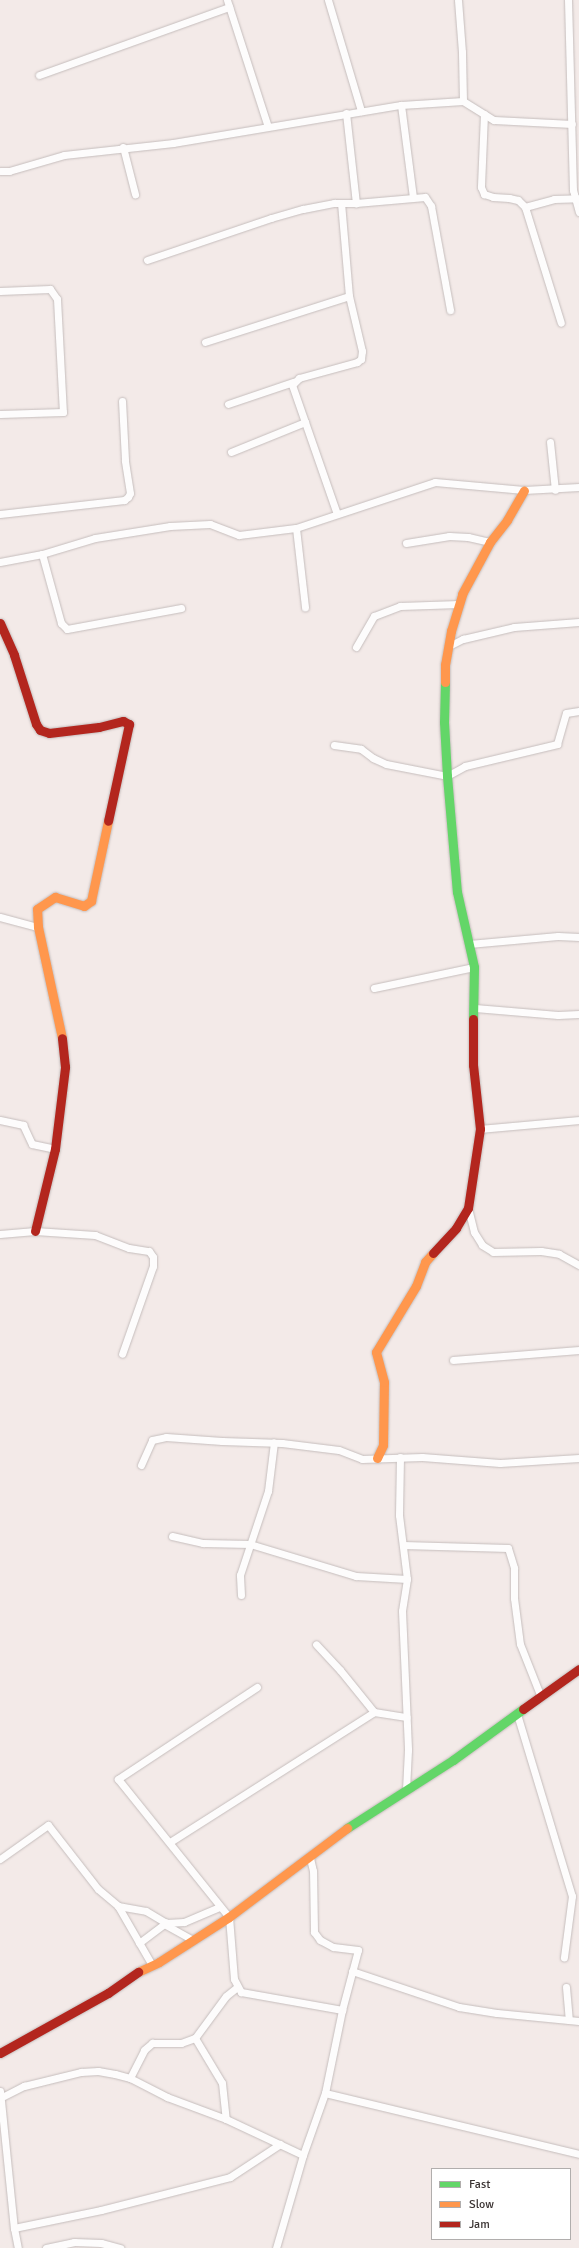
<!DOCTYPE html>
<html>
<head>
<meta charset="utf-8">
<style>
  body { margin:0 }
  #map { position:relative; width:579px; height:2248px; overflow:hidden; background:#f3eae8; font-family:Signika,sans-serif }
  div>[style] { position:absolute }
  .roads { filter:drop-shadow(0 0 1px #c5bdbc) drop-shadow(0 0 1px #c5bdbc) }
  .street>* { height:7px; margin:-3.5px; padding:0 3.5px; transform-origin:3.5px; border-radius:3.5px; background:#fdfcfc }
  .fast>* { height:9px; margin:-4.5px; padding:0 4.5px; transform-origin:4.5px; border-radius:4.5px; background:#63d668 }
  .slow>* { height:9px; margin:-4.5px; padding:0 4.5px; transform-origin:4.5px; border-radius:4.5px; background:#ff974d }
  .jam>* { height:9px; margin:-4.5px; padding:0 4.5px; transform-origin:4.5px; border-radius:4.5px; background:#b3261e }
  span { translate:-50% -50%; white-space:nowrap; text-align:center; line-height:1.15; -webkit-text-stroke:4px #fff; paint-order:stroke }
  .legend { position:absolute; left:431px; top:2168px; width:140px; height:72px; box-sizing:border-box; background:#fff; border:1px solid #b1aead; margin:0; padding:5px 7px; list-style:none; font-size:12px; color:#3b3433 }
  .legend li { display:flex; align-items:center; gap:8px; height:20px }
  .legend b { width:20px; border:1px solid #b1aead }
</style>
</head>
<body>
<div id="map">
  <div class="roads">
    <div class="street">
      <div style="left:227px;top:0;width:133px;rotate:72.1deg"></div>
      <div style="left:328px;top:0;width:116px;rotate:73.4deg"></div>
      <div style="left:568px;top:0;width:190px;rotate:88.5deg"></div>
      <div style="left:573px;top:190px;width:23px;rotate:75deg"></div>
      <div style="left:39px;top:75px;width:202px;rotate:-19.7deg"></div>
      <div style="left:463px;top:101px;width:36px;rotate:32deg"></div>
      <div style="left:494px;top:120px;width:78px;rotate:2.9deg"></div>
      <div style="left:401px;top:105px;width:93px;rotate:82.6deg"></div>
      <div style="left:346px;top:113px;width:91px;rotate:83.7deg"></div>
      <div style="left:484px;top:114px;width:73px;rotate:92.4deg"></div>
      <div style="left:481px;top:187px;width:8px;rotate:67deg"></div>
      <div style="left:484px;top:194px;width:9px;rotate:18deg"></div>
      <div style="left:493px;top:197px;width:16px;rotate:4deg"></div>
      <div style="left:509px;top:198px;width:9px;rotate:13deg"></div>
      <div style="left:518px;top:200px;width:10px;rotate:45deg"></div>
      <div style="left:525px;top:207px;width:121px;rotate:72.8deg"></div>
      <div style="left:123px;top:147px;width:49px;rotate:75.7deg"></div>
      <div style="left:0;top:171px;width:9px"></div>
      <div style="left:9px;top:171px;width:57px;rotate:-16.2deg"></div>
      <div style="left:64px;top:155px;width:110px;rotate:-6.3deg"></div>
      <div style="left:173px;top:143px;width:231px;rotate:-9.5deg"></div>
      <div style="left:401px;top:105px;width:62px;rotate:-3.7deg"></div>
      <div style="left:463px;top:101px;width:49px;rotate:-91.2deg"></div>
      <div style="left:462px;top:52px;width:52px;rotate:-94.4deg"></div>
      <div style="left:525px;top:207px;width:30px;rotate:-15deg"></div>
      <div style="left:554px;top:199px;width:25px;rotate:-2deg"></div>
      <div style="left:147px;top:260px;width:131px;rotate:-18.7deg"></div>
      <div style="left:271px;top:218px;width:33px;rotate:-16deg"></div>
      <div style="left:303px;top:209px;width:32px;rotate:-11deg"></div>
      <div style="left:334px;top:203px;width:22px"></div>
      <div style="left:356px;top:203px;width:69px;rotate:-5deg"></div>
      <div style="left:425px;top:197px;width:11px;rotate:56deg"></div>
      <div style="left:431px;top:206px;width:106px;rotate:79.6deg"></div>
      <div style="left:0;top:291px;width:50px;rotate:-2.3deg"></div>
      <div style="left:50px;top:289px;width:12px;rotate:55deg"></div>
      <div style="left:57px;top:299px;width:113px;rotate:87deg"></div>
      <div style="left:63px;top:412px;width:63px;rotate:178.2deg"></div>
      <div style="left:205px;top:342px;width:151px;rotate:-17.7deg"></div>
      <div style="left:228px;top:404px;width:69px;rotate:-18.7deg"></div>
      <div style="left:550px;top:442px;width:48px;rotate:84.1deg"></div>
      <div style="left:231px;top:452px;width:80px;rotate:-22.1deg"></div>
      <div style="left:0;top:514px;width:125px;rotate:-6.4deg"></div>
      <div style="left:124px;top:500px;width:5px;rotate:-37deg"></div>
      <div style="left:128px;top:497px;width:4px;rotate:-63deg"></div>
      <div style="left:130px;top:493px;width:33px;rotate:-99deg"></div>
      <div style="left:125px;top:460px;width:59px;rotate:-92.9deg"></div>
      <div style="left:337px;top:514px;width:137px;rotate:-109.2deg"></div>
      <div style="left:292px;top:385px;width:10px;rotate:-45deg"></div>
      <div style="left:299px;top:378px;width:60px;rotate:-15.4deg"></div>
      <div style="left:357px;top:362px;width:5px;rotate:-37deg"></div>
      <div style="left:361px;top:359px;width:8px;rotate:-83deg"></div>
      <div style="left:362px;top:351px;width:57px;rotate:-103.3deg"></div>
      <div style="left:349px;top:296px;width:93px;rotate:-94.9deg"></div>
      <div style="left:296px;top:528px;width:80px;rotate:83.5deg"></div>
      <div style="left:406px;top:543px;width:44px;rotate:-9.2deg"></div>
      <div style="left:449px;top:536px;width:19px;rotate:3deg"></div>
      <div style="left:468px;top:537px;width:23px;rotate:13deg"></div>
      <div style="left:42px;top:554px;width:72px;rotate:74.6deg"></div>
      <div style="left:61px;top:623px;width:8px;rotate:45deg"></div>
      <div style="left:67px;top:629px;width:116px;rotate:-10.4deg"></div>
      <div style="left:0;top:562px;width:43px;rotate:-10.8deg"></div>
      <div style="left:42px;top:554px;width:55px;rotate:-16.8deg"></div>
      <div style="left:95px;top:538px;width:76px;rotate:-9.1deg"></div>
      <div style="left:170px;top:526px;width:40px;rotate:-2.9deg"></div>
      <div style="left:210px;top:524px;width:31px;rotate:21deg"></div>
      <div style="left:239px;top:535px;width:57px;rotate:-7deg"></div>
      <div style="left:296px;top:528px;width:146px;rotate:-18.3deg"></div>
      <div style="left:435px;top:482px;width:89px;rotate:5.1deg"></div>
      <div style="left:524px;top:490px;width:55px;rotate:-3.1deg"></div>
      <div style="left:449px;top:646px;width:16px;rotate:-27deg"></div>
      <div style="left:463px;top:639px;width:52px;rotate:-13.2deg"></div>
      <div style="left:514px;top:627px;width:65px;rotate:-4.4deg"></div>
      <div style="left:356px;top:647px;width:36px;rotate:-60deg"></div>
      <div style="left:374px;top:616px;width:28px;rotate:-21deg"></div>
      <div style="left:400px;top:606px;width:59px;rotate:-1.9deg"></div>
      <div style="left:334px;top:745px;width:27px;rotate:8deg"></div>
      <div style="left:361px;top:749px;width:15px;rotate:37deg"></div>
      <div style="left:373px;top:758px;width:14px;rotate:25deg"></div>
      <div style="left:386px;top:764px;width:62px;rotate:11.1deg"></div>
      <div style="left:447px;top:776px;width:21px;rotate:-29deg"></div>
      <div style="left:465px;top:766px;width:95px;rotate:-13.4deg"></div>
      <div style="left:557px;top:744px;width:32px;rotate:-74deg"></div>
      <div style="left:566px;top:713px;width:13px;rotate:-9deg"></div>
      <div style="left:0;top:917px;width:39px;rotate:15deg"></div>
      <div style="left:469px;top:944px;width:89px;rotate:-5.1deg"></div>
      <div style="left:558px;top:936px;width:21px;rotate:3deg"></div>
      <div style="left:374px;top:988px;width:102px;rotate:-11.9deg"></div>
      <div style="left:475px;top:1008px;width:83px;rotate:4.8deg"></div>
      <div style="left:558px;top:1015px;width:21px;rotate:-3deg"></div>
      <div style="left:0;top:1120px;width:24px;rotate:12deg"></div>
      <div style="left:23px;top:1125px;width:21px;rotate:65deg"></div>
      <div style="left:32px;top:1144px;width:24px;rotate:12deg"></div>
      <div style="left:480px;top:1129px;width:99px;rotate:-5.2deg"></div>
      <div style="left:468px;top:1208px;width:25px;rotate:76deg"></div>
      <div style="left:474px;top:1232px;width:15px;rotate:58deg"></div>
      <div style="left:482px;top:1245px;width:13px;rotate:32deg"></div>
      <div style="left:493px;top:1252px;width:48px;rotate:-1.2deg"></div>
      <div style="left:541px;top:1251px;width:18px;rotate:9deg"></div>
      <div style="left:559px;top:1254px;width:23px;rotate:29deg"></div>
      <div style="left:0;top:1234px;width:35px;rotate:-5deg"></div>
      <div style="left:35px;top:1231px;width:60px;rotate:3.8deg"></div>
      <div style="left:95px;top:1235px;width:36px;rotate:21deg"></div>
      <div style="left:129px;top:1248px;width:20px;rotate:9deg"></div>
      <div style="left:149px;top:1251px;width:7px;rotate:56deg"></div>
      <div style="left:153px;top:1257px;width:9px;rotate:90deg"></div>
      <div style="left:153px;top:1266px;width:93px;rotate:109.4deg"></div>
      <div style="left:453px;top:1360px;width:126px;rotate:-4.5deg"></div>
      <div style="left:400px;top:1457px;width:58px;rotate:91deg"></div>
      <div style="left:399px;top:1515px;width:64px;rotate:82.9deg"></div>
      <div style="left:407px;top:1579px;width:32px;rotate:99deg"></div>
      <div style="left:402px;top:1611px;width:139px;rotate:87.5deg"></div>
      <div style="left:408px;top:1750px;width:40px;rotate:92.9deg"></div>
      <div style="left:141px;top:1465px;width:27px;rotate:-66deg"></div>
      <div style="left:152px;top:1440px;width:14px;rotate:-12deg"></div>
      <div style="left:166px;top:1437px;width:56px;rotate:4.1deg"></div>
      <div style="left:222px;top:1441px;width:60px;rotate:1.9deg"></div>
      <div style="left:282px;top:1443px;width:57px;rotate:7deg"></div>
      <div style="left:339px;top:1450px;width:25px;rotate:21deg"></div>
      <div style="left:362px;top:1459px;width:60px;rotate:-1.9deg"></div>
      <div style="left:422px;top:1457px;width:78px;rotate:4.4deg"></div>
      <div style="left:500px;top:1463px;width:79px;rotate:-3.6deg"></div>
      <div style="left:172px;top:1536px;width:32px;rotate:13deg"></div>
      <div style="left:203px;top:1543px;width:47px;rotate:1.2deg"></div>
      <div style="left:250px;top:1544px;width:111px;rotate:16.8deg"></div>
      <div style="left:356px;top:1576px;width:51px;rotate:3.4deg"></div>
      <div style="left:403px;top:1545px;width:105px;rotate:1.6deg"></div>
      <div style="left:508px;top:1548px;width:21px;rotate:73deg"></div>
      <div style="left:514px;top:1568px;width:30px;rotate:90deg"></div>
      <div style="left:514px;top:1598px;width:46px;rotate:82.6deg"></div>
      <div style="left:520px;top:1644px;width:57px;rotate:68.4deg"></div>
      <div style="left:241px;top:1595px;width:20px;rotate:-93deg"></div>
      <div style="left:240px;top:1575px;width:89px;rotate:-71.6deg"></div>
      <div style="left:268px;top:1491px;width:49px;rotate:-83deg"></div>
      <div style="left:257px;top:1687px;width:167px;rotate:146.5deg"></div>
      <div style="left:118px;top:1779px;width:177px;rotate:51.2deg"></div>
      <div style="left:229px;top:1917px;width:62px;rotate:85.4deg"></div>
      <div style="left:234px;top:1979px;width:15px;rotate:62deg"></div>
      <div style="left:241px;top:1992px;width:103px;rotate:10.1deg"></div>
      <div style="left:374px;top:1712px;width:33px;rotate:9deg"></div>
      <div style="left:517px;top:1714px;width:190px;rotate:73.2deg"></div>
      <div style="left:572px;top:1896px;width:62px;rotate:97.5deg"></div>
      <div style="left:170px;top:1842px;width:242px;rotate:-32.5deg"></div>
      <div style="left:374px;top:1712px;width:54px;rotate:-129deg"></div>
      <div style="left:340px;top:1670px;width:35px;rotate:-133deg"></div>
      <div style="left:0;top:1859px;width:59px;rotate:-35.3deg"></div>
      <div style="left:48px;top:1825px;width:81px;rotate:52deg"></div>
      <div style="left:98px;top:1889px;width:26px;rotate:40deg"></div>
      <div style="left:118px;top:1906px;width:28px;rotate:10deg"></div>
      <div style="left:146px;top:1911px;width:23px;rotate:31deg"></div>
      <div style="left:166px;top:1923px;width:18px;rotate:-3deg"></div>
      <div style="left:184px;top:1922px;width:39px;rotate:-23deg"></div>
      <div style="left:118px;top:1906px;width:68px;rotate:60deg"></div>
      <div style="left:164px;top:1924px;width:33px;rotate:29deg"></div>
      <div style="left:139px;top:1943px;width:34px;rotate:-37deg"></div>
      <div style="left:352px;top:1971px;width:113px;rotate:18.6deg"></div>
      <div style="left:459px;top:2007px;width:38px;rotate:9deg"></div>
      <div style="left:497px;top:2013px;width:82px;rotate:5.6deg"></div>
      <div style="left:566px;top:1987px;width:33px;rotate:85deg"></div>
      <div style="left:195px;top:2038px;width:52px;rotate:59deg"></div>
      <div style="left:222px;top:2083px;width:36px;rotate:84deg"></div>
      <div style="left:130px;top:2078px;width:31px;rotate:-63deg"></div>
      <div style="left:144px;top:2050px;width:11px;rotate:-41deg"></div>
      <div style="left:152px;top:2043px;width:29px"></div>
      <div style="left:181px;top:2043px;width:15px;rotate:-20deg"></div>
      <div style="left:195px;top:2038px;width:52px;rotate:-53.6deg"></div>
      <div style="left:226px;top:1996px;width:14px;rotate:-39deg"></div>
      <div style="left:0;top:2091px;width:138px;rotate:84.2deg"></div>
      <div style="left:14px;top:2228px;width:20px;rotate:79deg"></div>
      <div style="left:325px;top:2093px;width:261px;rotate:13.5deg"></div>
      <div style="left:2px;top:2097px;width:25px;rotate:-27deg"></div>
      <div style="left:24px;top:2086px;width:59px;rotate:-13.8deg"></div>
      <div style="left:81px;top:2072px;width:17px;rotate:-3deg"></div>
      <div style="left:98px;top:2071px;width:17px;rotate:10deg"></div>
      <div style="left:115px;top:2074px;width:16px;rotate:15deg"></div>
      <div style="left:130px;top:2078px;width:42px;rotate:27.2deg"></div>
      <div style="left:167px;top:2097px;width:63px;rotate:20.4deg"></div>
      <div style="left:226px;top:2119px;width:85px;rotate:25.1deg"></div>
      <div style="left:14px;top:2228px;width:89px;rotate:-11.7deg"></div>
      <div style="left:101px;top:2210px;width:133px;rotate:-14.3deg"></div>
      <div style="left:230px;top:2177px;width:60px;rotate:-33.4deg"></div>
      <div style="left:46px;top:2248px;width:29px;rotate:-12deg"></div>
      <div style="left:74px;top:2242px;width:27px;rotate:2deg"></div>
      <div style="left:101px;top:2243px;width:20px;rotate:15deg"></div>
      <div style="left:276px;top:2248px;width:97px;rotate:-73.8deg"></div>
      <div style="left:303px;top:2155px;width:66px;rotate:-70.5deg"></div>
      <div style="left:325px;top:2093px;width:85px;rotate:-78.4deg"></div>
      <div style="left:342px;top:2010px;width:62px;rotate:-75.1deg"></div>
      <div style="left:358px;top:1950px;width:25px;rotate:-173deg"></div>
      <div style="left:333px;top:1947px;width:15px;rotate:-152deg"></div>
      <div style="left:320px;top:1940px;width:10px;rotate:-127deg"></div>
      <div style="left:314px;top:1932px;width:61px;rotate:-90.9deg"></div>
      <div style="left:313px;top:1871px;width:13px;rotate:-103deg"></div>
    </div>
    <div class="fast">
      <div style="left:445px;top:682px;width:40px;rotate:91.4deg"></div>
      <div style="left:444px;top:722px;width:54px;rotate:86.8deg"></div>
      <div style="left:447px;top:776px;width:116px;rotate:85.1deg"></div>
      <div style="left:457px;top:892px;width:77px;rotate:77.2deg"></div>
      <div style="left:474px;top:967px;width:52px;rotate:91.1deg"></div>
      <div style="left:347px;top:1828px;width:126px;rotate:-32.7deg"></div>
      <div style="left:453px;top:1760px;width:87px;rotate:-36.1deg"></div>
    </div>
    <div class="slow">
      <div style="left:445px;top:682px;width:17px;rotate:-90deg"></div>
      <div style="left:445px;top:665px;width:35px;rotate:-80deg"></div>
      <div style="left:451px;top:631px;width:39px;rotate:-73deg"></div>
      <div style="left:462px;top:594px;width:59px;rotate:-61.7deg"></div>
      <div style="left:490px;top:542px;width:28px;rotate:-52deg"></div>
      <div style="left:507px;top:520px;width:34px;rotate:-60deg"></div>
      <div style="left:62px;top:1038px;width:114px;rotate:-102.2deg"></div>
      <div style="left:38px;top:927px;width:18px;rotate:-93deg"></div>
      <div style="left:37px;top:909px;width:22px;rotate:-34deg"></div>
      <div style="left:55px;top:897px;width:30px;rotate:17deg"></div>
      <div style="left:84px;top:906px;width:9px;rotate:-36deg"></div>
      <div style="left:91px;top:901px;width:82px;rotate:-78deg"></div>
      <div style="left:377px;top:1458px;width:14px;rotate:-65deg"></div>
      <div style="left:383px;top:1445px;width:63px;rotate:-89.1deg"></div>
      <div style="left:384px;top:1382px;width:31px;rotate:-105deg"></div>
      <div style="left:376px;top:1352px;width:77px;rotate:-58.8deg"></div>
      <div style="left:416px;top:1286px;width:26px;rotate:-69deg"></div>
      <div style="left:425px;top:1262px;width:12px;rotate:-48deg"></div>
      <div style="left:138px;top:1972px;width:23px;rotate:-25deg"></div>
      <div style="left:159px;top:1962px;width:83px;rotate:-32.7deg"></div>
      <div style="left:229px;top:1917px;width:148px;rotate:-37deg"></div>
    </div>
    <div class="jam">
      <div style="left:0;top:623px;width:35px;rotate:66deg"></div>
      <div style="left:14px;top:655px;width:72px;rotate:72.3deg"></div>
      <div style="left:36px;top:724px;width:7px;rotate:56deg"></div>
      <div style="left:40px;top:730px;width:9px;rotate:18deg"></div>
      <div style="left:49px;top:733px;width:50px;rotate:-6.8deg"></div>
      <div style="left:99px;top:727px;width:25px;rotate:-14deg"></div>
      <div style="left:123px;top:721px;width:7px;rotate:27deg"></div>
      <div style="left:129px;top:724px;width:99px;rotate:102.2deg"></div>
      <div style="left:35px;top:1231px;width:84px;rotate:-76.3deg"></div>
      <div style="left:55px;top:1149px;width:83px;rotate:-83deg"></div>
      <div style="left:65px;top:1067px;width:29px;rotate:-96deg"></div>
      <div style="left:433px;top:1253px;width:34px;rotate:-47deg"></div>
      <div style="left:456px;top:1228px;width:23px;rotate:-59deg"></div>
      <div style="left:468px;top:1208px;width:80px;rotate:-81.4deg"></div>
      <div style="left:480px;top:1129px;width:64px;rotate:-96.2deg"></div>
      <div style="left:473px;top:1065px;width:46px;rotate:-90deg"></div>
      <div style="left:523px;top:1709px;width:69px;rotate:-35.5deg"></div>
      <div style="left:0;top:2053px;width:124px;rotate:-29.1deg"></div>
      <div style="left:108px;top:1993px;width:37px;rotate:-35deg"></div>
    </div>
  </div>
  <ul class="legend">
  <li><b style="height:5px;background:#63d668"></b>Fast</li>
  <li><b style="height:5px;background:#ff974d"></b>Slow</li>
  <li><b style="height:5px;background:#b3261e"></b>Jam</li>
  </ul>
</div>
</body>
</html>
